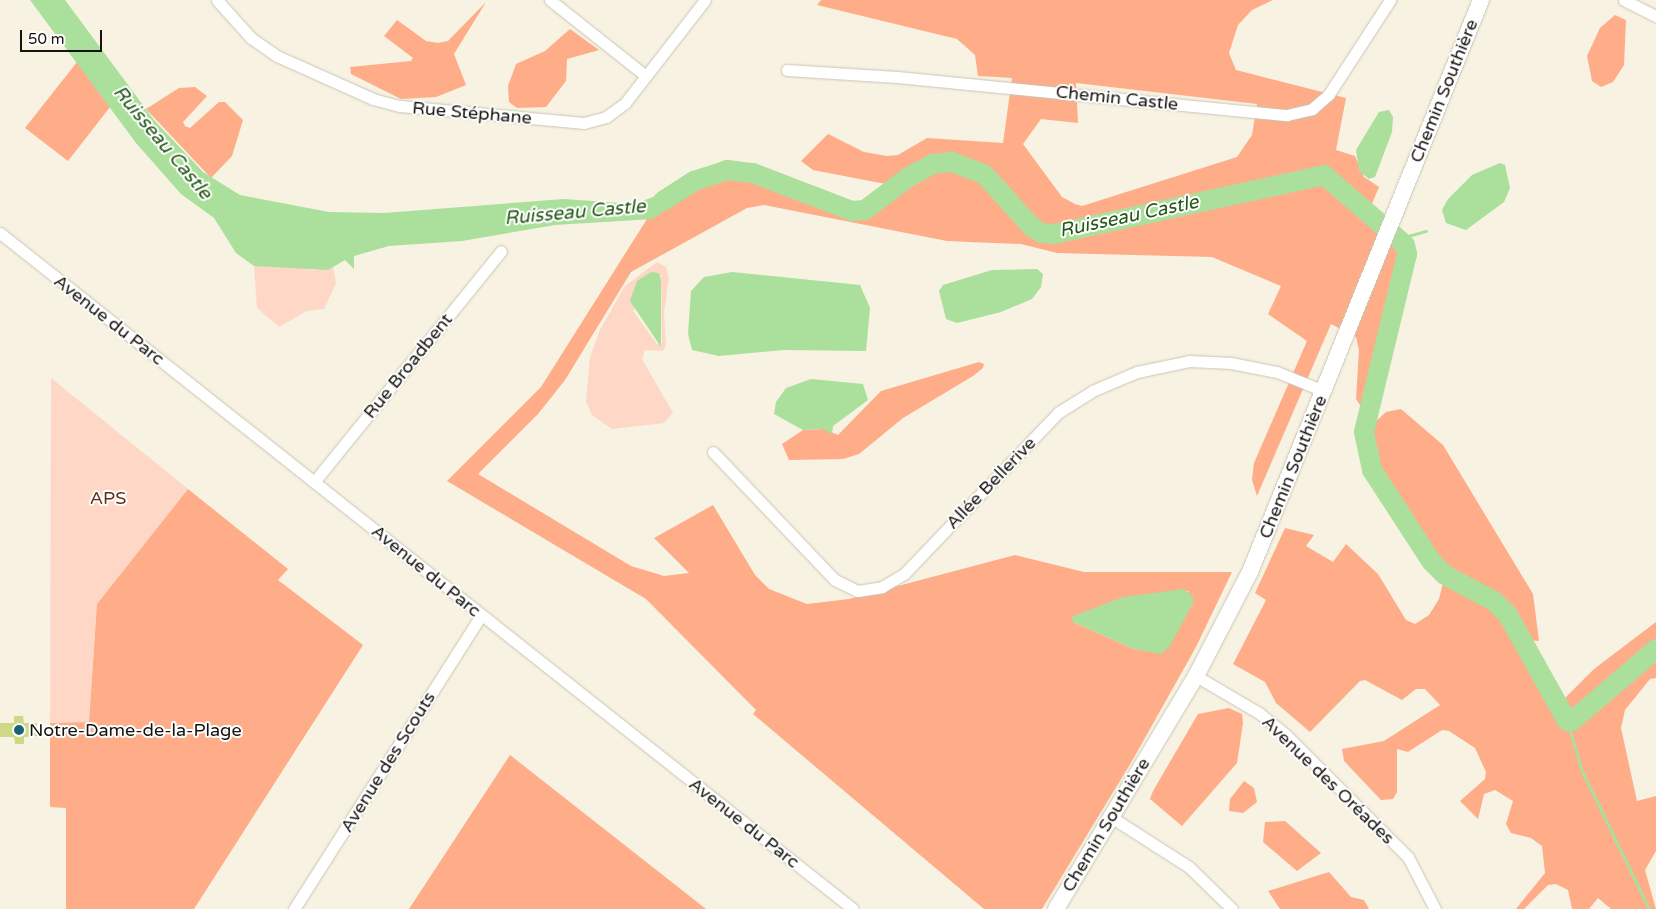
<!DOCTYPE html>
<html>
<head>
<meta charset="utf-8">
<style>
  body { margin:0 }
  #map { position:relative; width:1656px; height:909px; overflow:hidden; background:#f7f2e1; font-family:"Varela Round",sans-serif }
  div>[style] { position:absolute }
  .green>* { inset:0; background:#ffd7c6 }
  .forest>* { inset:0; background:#fead88 }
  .water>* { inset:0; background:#aae09c }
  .stream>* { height:3px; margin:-1.5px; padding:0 1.5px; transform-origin:1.5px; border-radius:1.5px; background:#aae09c }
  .river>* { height:20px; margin:-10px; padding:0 10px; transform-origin:10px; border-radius:10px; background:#aae09c }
  .building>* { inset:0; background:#cdd986 }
  .roads { filter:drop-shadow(0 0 1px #cac5b6) drop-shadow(0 0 1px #cac5b6) }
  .street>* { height:11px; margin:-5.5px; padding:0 5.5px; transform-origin:5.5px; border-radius:5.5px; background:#fff }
  .secondary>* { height:16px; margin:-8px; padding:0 8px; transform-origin:8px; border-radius:8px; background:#fff }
  .dots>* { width:14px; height:14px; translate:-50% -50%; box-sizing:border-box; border:2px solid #fff; border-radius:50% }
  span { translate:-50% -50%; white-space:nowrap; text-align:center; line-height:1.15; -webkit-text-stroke:4px #fff; paint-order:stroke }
  .street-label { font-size:18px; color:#15130e }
  .park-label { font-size:18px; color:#602d14 }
  .poi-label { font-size:18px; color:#15130e }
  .left { translate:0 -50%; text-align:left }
  .water-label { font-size:19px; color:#255716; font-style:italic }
  .scale { position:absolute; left:20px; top:30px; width:82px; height:22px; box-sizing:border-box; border:2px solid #15130e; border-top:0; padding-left:6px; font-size:15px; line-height:18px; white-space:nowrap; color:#15130e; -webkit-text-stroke:4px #fff; paint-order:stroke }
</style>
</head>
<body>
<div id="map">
  <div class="green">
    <div style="clip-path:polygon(evenodd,657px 262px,666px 267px,669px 277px,664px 313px,666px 345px,663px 351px,645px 350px,642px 359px,673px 413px,664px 423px,612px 429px,592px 415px,586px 401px,590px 357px,600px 330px,625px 286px,657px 262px,661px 275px,662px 344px,657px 344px,633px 311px,661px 275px)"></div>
    <div style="clip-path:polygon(283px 265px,314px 270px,333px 267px,336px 283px,324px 309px,307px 311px,279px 327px,257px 308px,254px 266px)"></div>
    <div style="clip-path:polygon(51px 378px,188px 489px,97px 604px,89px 722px,50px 723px)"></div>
  </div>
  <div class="forest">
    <div style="clip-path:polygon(evenodd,821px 0,1273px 0,1252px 10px,1238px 25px,1229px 53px,1236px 70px,1346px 98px,1336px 150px,1355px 156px,1364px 177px,1379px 187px,1369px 211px,1405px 245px,1407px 255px,1366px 414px,1356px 399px,1359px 350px,1356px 337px,1331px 324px,1257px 496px,1252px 480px,1254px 463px,1307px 341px,1268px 314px,1281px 286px,1212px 257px,1057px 253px,1021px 244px,947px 241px,764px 205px,747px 208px,631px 272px,565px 380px,538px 414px,478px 474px,631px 566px,664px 576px,689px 573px,654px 538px,713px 505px,755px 575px,769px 589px,807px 604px,849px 599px,1015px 555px,1084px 572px,1232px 572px,1196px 647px,1132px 761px,1042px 909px,984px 909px,753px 714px,756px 710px,646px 599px,447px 481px,541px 387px,647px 219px,686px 195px,686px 186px,694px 181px,727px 170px,753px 173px,852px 211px,865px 210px,896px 186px,813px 170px,801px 161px,828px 134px,864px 152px,887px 156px,898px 155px,927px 138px,1003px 143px,1012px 78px,978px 76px,975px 55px,957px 39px,817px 5px,821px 0,1076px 83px,1257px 104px,1252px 135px,1237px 157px,1082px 206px,1075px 204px,1062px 197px,1023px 144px,1041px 119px,1078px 123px,1076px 83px,821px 0,1189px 591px,1134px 649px,1073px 622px,1189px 591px)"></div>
    <div style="clip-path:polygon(486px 2px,454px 54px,466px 85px,436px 97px,401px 99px,351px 74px,350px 67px,411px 61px,413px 58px,384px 36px,397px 20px,426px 41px,438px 43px,448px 41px)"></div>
    <div style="clip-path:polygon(1615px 15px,1626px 20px,1624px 65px,1613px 82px,1601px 87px,1592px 81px,1587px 56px,1600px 28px)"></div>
    <div style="clip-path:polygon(570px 29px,599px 50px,567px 59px,566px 81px,546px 107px,517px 108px,509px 102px,508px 86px,516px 64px,545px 51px)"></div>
    <div style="clip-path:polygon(77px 62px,110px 107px,68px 161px,25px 128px)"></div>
    <div style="clip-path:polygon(195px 87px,207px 96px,183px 122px,185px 126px,190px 128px,219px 102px,225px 102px,243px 120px,232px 156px,211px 178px,146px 109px,179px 88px)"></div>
    <div style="clip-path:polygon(979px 362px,984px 364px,983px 368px,973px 376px,903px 418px,859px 454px,843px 459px,789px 460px,782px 444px,803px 430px,824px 429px,838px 435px,881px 391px)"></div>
    <div style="clip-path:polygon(1401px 409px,1443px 445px,1533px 594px,1539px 641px,1525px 640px,1559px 704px,1594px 669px,1656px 622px,1656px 678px,1650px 679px,1625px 710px,1621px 728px,1637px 801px,1656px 796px,1656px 851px,1645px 870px,1656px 909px,1611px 909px,1598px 898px,1589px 909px,1572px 909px,1568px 890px,1556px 884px,1548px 885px,1524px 909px,1516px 909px,1545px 873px,1542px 846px,1531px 838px,1511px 833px,1506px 824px,1513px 801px,1495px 790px,1484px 794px,1478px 819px,1460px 801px,1485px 779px,1486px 772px,1475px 748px,1449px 731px,1442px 730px,1408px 752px,1397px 749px,1397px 792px,1393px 799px,1381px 800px,1344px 761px,1342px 749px,1384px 741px,1440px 705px,1425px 689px,1416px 689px,1402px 700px,1365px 680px,1360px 681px,1310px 732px,1276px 703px,1265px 682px,1233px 664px,1266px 600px,1255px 593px,1285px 528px,1314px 535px,1306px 546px,1333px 562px,1346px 544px,1378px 574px,1406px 620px,1415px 624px,1429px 615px,1439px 599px,1445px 575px,1431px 561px,1372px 470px,1366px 453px,1364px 432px,1386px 412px)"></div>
    <div style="clip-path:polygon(188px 489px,288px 569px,278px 580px,363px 645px,194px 909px,66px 909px,66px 808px,50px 807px,50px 723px,89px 722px,97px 604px)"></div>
    <div style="clip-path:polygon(1229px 708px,1242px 714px,1243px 723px,1237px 763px,1182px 826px,1150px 799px,1153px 791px,1198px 714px)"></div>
    <div style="clip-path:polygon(510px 755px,706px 909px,409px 909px)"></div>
    <div style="clip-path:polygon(1244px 781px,1254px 788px,1257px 802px,1243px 813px,1229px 811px,1230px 799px)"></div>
    <div style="clip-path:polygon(1285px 821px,1321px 853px,1297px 871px,1263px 842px,1265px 822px)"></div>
    <div style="clip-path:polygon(1329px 872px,1351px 897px,1364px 900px,1369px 909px,1280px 909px,1268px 891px)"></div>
  </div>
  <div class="water">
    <div style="clip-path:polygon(30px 0,65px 0,154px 120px,203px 172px,240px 195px,329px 212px,384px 213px,564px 199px,635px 204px,663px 193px,678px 182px,686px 186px,686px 195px,653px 219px,555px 225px,462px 241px,389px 246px,354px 256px,354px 269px,345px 260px,328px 270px,254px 266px,236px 253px,214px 218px,181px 194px,136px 143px)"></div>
    <div style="clip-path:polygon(1389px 110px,1393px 117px,1392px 132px,1375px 177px,1369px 179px,1359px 171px,1356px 150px,1379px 112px)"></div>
    <div style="clip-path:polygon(1500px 163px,1505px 165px,1510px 188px,1504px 202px,1466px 230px,1446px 223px,1442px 210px,1448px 199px,1472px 175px)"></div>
    <div style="clip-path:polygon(1037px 269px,1043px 274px,1041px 287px,1032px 299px,1001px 312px,957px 323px,946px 319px,939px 291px,943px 285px,992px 270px)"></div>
    <div style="clip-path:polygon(651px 272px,659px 273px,661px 280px,661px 347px,630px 301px,637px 281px)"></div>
    <div style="clip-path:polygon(732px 272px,860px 285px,870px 308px,866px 351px,784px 350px,719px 356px,692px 350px,688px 334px,691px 291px,704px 277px)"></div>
    <div style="clip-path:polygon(811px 379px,863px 384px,868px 400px,833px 426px,832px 434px,824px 429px,803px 430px,774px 414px,776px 402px,786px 388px)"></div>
    <div style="clip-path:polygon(1184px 589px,1193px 597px,1193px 603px,1170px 646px,1161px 654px,1134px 649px,1073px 622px,1071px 617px,1123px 597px)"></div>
  </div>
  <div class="stream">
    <div style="left:1401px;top:238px;width:26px;rotate:-16deg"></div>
    <div style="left:1567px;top:721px;width:52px;rotate:73.3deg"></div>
    <div style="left:1582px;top:771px;width:153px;rotate:64.1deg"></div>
  </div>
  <div class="river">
    <div style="left:663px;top:201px;width:37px;rotate:-33deg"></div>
    <div style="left:694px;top:181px;width:35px;rotate:-18deg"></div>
    <div style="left:727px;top:170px;width:26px;rotate:7deg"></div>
    <div style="left:753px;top:173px;width:106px;rotate:21deg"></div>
    <div style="left:852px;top:211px;width:13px;rotate:-4deg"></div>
    <div style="left:865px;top:210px;width:53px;rotate:-37.3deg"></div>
    <div style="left:907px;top:178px;width:29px;rotate:-29deg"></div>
    <div style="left:932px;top:164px;width:20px;rotate:-6deg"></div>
    <div style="left:952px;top:162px;width:34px;rotate:21deg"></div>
    <div style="left:984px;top:174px;width:70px;rotate:47.9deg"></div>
    <div style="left:1031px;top:226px;width:12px;rotate:35deg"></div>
    <div style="left:1041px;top:233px;width:13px;rotate:4deg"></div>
    <div style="left:1054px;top:234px;width:276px;rotate:-12.3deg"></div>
    <div style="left:1324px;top:175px;width:107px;rotate:40.8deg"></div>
    <div style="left:1405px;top:245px;width:9px;rotate:77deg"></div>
    <div style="left:1407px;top:254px;width:183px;rotate:103.6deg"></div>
    <div style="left:1364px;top:432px;width:39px;rotate:78deg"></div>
    <div style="left:1372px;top:470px;width:108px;rotate:57deg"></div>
    <div style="left:1431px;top:561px;width:20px;rotate:45deg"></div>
    <div style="left:1445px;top:575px;width:55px;rotate:28deg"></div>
    <div style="left:1494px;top:601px;width:20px;rotate:45deg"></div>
    <div style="left:1508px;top:615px;width:121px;rotate:60.9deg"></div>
    <div style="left:1567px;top:721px;width:5px"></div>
    <div style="left:1572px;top:721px;width:111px;rotate:-40.6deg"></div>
  </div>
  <div class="building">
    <div style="clip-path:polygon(14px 716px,23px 716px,24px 723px,37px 723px,37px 736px,24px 737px,24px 744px,15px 744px,14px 737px,0 737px,0 723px,14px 723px)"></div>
  </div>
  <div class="roads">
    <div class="street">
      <div style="left:217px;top:0;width:51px;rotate:48.2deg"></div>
      <div style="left:251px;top:38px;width:32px;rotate:35deg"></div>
      <div style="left:277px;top:56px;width:105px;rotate:24.1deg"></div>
      <div style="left:373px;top:99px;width:28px;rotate:15deg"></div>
      <div style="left:400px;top:106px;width:185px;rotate:5.3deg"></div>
      <div style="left:584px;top:123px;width:23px;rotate:-15deg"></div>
      <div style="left:606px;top:117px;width:24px;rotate:-36deg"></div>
      <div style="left:625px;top:103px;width:130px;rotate:-52.2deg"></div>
      <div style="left:550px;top:0;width:122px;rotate:38.4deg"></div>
      <div style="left:1624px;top:0;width:36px;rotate:27deg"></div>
      <div style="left:787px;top:70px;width:110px;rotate:3.6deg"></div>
      <div style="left:897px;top:77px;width:392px;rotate:5.6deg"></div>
      <div style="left:1287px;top:115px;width:26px;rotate:-13deg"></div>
      <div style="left:1312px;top:109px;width:23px;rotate:-41deg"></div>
      <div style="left:1329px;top:94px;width:112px;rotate:-57deg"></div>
      <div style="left:0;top:233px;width:1088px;rotate:38.4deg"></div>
      <div style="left:713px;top:452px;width:177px;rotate:46.4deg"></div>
      <div style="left:835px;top:580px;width:25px;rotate:26deg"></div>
      <div style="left:858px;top:591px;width:24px;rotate:-9deg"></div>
      <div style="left:882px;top:587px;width:26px;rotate:-31deg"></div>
      <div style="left:904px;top:574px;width:224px;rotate:-46.3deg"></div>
      <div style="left:1059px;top:412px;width:39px;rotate:-32deg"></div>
      <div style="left:1092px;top:391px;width:49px;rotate:-22.9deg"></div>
      <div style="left:1137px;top:372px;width:53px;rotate:-11.9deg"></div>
      <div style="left:1189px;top:361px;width:42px;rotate:2.7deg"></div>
      <div style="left:1231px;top:363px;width:47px;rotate:11.1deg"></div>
      <div style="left:1277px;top:372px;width:51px;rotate:22deg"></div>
      <div style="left:314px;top:482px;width:297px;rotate:-51deg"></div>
      <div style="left:1196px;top:676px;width:73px;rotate:30.4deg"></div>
      <div style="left:1259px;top:713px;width:33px;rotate:39deg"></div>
      <div style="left:1285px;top:734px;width:174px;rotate:45deg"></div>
      <div style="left:1408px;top:857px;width:59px;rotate:62.6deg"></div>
      <div style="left:1111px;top:817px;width:93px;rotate:32.7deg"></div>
      <div style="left:1189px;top:867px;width:60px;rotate:44.3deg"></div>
      <div style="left:294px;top:909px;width:348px;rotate:-57.5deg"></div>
    </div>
    <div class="secondary">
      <div style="left:1056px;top:909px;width:272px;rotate:-59deg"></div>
      <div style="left:1196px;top:676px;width:117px;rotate:-62.6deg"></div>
      <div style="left:1250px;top:572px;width:617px;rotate:-68.01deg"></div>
    </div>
  </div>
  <div class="dots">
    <div style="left:19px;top:730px;background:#1a6571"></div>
  </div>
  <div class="street-label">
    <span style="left:1444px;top:91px;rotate:-68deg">Chemin Southière</span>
    <span style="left:1117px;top:98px;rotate:6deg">Chemin Castle</span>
    <span style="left:472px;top:113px;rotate:5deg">Rue Stéphane</span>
    <span style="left:109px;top:320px;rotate:38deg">Avenue du Parc</span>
    <span style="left:408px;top:366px;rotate:-51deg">Rue Broadbent</span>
    <span style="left:1293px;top:467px;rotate:-68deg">Chemin Southière</span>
    <span style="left:991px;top:483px;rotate:-46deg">Allée Bellerive</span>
    <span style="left:426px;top:571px;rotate:39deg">Avenue du Parc</span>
    <span style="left:388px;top:762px;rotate:-58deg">Avenue des Scouts</span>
    <span style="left:1328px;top:780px;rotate:44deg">Avenue des Oréades</span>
    <span style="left:744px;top:823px;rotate:38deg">Avenue du Parc</span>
    <span style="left:1106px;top:825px;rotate:-59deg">Chemin Southière</span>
  </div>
  <div class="park-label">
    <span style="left:108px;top:498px">APS</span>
  </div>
  <div class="poi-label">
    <span class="left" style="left:29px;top:730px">Notre-Dame-de-la-Plage</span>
  </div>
  <div class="water-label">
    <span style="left:162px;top:143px;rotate:50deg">Ruisseau Castle</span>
    <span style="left:575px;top:213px;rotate:-5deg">Ruisseau Castle</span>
    <span style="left:1129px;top:217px;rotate:-12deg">Ruisseau Castle</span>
  </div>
  <div class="scale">50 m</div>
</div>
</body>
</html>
